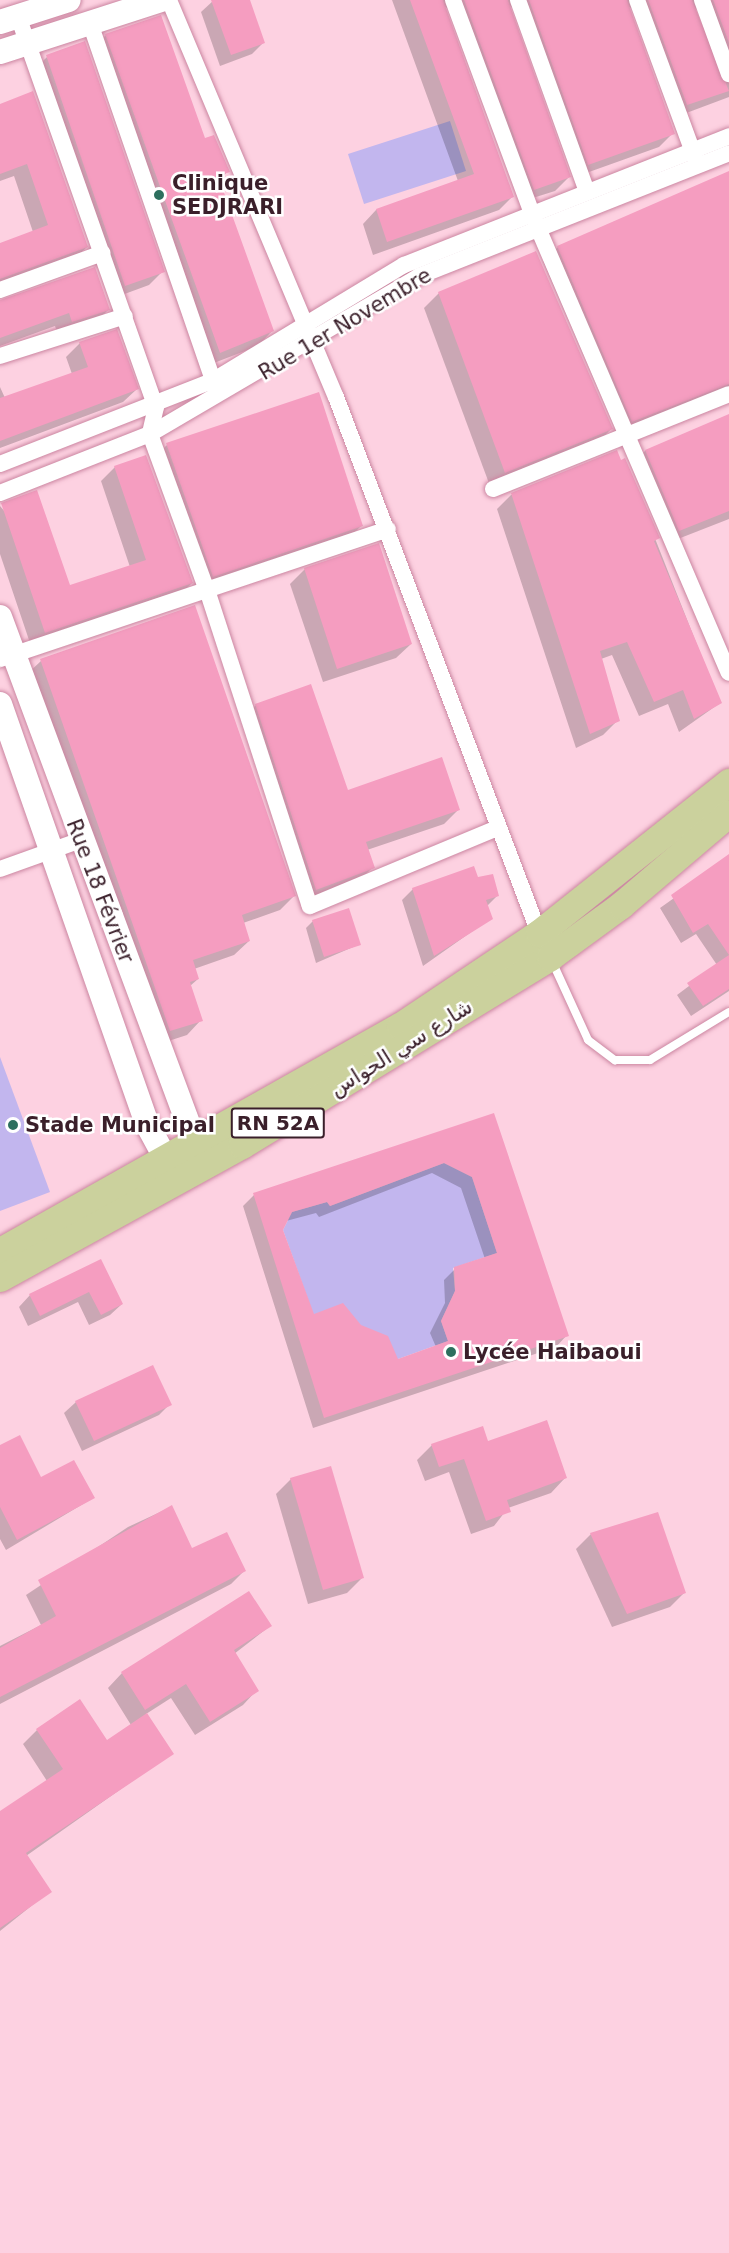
<!DOCTYPE html>
<html>
<head>
<meta charset="utf-8">
<style>
  body { margin:0 }
  #map { position:relative; width:729px; height:2253px; overflow:hidden; background:#fdd1e1; font-family:"DejaVu Sans",Vazirmatn,sans-serif }
  div>[style] { position:absolute }
  .green>* { inset:0; background:#c2b6ee }
  .shadow>* { inset:0; background:#0003 }
  .building>* { inset:0; background:#f59dc0 }
  .roads { filter:drop-shadow(0 0 2px #cb86a1) drop-shadow(0 0 2px #cb86a1) }
  .lane>* { height:8px; margin:-4px; padding:0 4px; transform-origin:4px; border-radius:4px; background:#fff }
  .street>* { height:16px; margin:-8px; padding:0 8px; transform-origin:8px; border-radius:8px; background:#fff }
  .secondary>* { height:24px; margin:-12px; padding:0 12px; transform-origin:12px; border-radius:12px; background:#fff }
  .primary>* { height:27px; margin:-13.5px; padding:0 13.5px; transform-origin:13.5px; border-radius:13.5px; background:#cbd19d }
  .dots>* { width:16px; height:16px; translate:-50% -50%; box-sizing:border-box; border:3px solid #fff; border-radius:50% }
  span { translate:-50% -50%; white-space:nowrap; text-align:center; line-height:1.15; -webkit-text-stroke:5px #fff; paint-order:stroke }
  .shield-label span { padding:2px 4px; background:#fff; border:2px solid; border-radius:4px; -webkit-text-stroke-width:0 }
  .shield-label { font-size:20px; color:#3a1f2a; font-weight:700 }
  .poi-label { font-size:21px; color:#3a1f2a; font-weight:700 }
  .left { translate:0 -50%; text-align:left }
  .street-label { font-size:21px; color:#3a1f2a }
</style>
</head>
<body>
<div id="map">
  <div class="green">
    <div style="clip-path:polygon(450px 121px,466px 171px,364px 204px,348px 154px)"></div>
    <div style="clip-path:polygon(0 1057px,50px 1192px,0 1211px)"></div>
    <div style="clip-path:polygon(444px 1163px,472px 1177px,497px 1253px,453px 1268px,455px 1291px,441px 1321px,448px 1341px,398px 1359px,332px 1366px,283px 1230px,292px 1212px,327px 1202px,330px 1206px)"></div>
  </div>
  <div class="shadow">
    <div style="clip-path:polygon(214px 0,248px 0,263px 43px,252px 54px,220px 66px,201px 12px)"></div>
    <div style="clip-path:polygon(evenodd,392px 0,729px 0,729px 97px,673px 118px,633px 10px,626px 4px,673px 133px,659px 147px,575px 177px,515px 10px,506px 3px,569px 177px,555px 191px,520px 202px,449px 10px,441px 3px,513px 196px,499px 210px,373px 255px,363px 224px,376px 210px,458px 181px,392px 0,692px 7px,698px 10px,718px 79px,692px 7px)"></div>
    <div style="clip-path:polygon(106px 35px,228px 171px,219px 181px,272px 331px,258px 346px,206px 366px,91px 50px)"></div>
    <div style="clip-path:polygon(47px 57px,163px 271px,149px 285px,111px 299px,33px 71px)"></div>
    <div style="clip-path:polygon(0 105px,87px 247px,73px 260px,0 287px,0 244px,33px 232px,14px 176px,0 181px)"></div>
    <div style="clip-path:polygon(729px 173px,729px 392px,618px 435px,543px 261px,558px 247px)"></div>
    <div style="clip-path:polygon(439px 293px,611px 429px,597px 444px,490px 486px,424px 308px)"></div>
    <div style="clip-path:polygon(0 300px,3px 302px,109px 309px,95px 323px,58px 335px,55px 326px,0 346px)"></div>
    <div style="clip-path:polygon(80px 343px,137px 389px,123px 402px,0 448px,0 387px,5px 398px,72px 374px,66px 357px)"></div>
    <div style="clip-path:polygon(729px 416px,729px 519px,665px 544px,631px 465px,645px 451px)"></div>
    <div style="clip-path:polygon(167px 445px,361px 526px,346px 541px,199px 590px,152px 459px)"></div>
    <div style="clip-path:polygon(616px 452px,620px 461px,624px 460px,720px 703px,679px 732px,668px 704px,639px 716px,612px 655px,601px 659px,618px 720px,603px 735px,576px 748px,497px 509px,511px 495px)"></div>
    <div style="clip-path:polygon(115px 467px,192px 583px,178px 597px,31px 646px,0 554px,0 506px,69px 587px,130px 567px,101px 481px)"></div>
    <div style="clip-path:polygon(305px 569px,411px 644px,396px 658px,323px 682px,290px 584px)"></div>
    <div style="clip-path:polygon(41px 661px,294px 896px,280px 910px,243px 923px,249px 941px,234px 955px,194px 969px,198px 979px,190px 986px,201px 1020px,187px 1035px,156px 1045px,26px 675px)"></div>
    <div style="clip-path:polygon(256px 705px,347px 792px,458px 810px,444px 824px,367px 850px,373px 867px,359px 881px,302px 902px,242px 719px)"></div>
    <div style="clip-path:polygon(729px 859px,729px 991px,691px 1016px,677px 995px,717px 965px,696px 934px,681px 943px,660px 908px)"></div>
    <div style="clip-path:polygon(477px 879px,497px 896px,487px 906px,491px 918px,423px 966px,402px 900px,413px 889px)"></div>
    <div style="clip-path:polygon(313px 921px,360px 944px,316px 963px,306px 928px)"></div>
    <div style="clip-path:polygon(evenodd,493px 1115px,567px 1335px,556px 1347px,313px 1428px,243px 1206px,254px 1195px,493px 1115px,432px 1173px,461px 1188px,485px 1259px,455px 1269px,444px 1280px,445px 1303px,430px 1333px,436px 1347px,397px 1361px,360px 1327px,313px 1316px,281px 1230px,286px 1221px,316px 1213px,319px 1217px,432px 1173px)"></div>
    <div style="clip-path:polygon(101px 1261px,122px 1304px,110px 1315px,89px 1325px,78px 1302px,28px 1326px,19px 1307px,30px 1295px)"></div>
    <div style="clip-path:polygon(76px 1402px,170px 1404px,159px 1415px,82px 1451px,64px 1413px)"></div>
    <div style="clip-path:polygon(487px 1442px,565px 1478px,551px 1493px,508px 1508px,494px 1526px,471px 1534px,449px 1472px,425px 1481px,417px 1460px,432px 1445px)"></div>
    <div style="clip-path:polygon(0 1447px,40px 1480px,93px 1498px,6px 1550px,0 1539px)"></div>
    <div style="clip-path:polygon(291px 1479px,362px 1578px,347px 1593px,308px 1604px,276px 1494px)"></div>
    <div style="clip-path:polygon(171px 1507px,192px 1550px,244px 1571px,231px 1584px,0 1704px,0 1646px,41px 1625px,26px 1595px,128px 1527px)"></div>
    <div style="clip-path:polygon(591px 1534px,685px 1592px,670px 1607px,612px 1627px,576px 1549px)"></div>
    <div style="clip-path:polygon(270px 1626px,234px 1654px,257px 1690px,243px 1705px,195px 1735px,171px 1698px,146px 1714px,172px 1753px,26px 1856px,50px 1891px,0 1931px,0 1812px,47px 1781px,23px 1744px,37px 1730px,106px 1742px,131px 1725px,108px 1688px,122px 1673px)"></div>
  </div>
  <div class="building">
    <div style="clip-path:polygon(211px 0,250px 0,265px 43px,231px 55px)"></div>
    <div style="clip-path:polygon(410px 0,443px 0,514px 197px,387px 242px,376px 209px,474px 174px)"></div>
    <div style="clip-path:polygon(464px 0,508px 0,571px 177px,534px 190px)"></div>
    <div style="clip-path:polygon(529px 0,627px 0,675px 134px,588px 165px)"></div>
    <div style="clip-path:polygon(648px 0,692px 0,729px 91px,687px 105px)"></div>
    <div style="clip-path:polygon(713px 0,729px 0,729px 43px)"></div>
    <div style="clip-path:polygon(161px 15px,205px 138px,214px 135px,230px 172px,218px 176px,274px 331px,220px 353px,105px 34px)"></div>
    <div style="clip-path:polygon(85px 41px,165px 272px,125px 286px,46px 55px)"></div>
    <div style="clip-path:polygon(33px 91px,88px 247px,0 279px,0 243px,48px 225px,27px 164px,0 174px,0 104px)"></div>
    <div style="clip-path:polygon(729px 171px,729px 384px,632px 422px,557px 246px)"></div>
    <div style="clip-path:polygon(536px 251px,613px 429px,505px 473px,438px 292px)"></div>
    <div style="clip-path:polygon(95px 267px,110px 310px,72px 322px,69px 313px,0 338px,0 300px)"></div>
    <div style="clip-path:polygon(117px 329px,139px 389px,0 441px,0 398px,88px 367px,79px 342px)"></div>
    <div style="clip-path:polygon(319px 392px,363px 526px,213px 577px,166px 443px)"></div>
    <div style="clip-path:polygon(729px 414px,729px 511px,679px 531px,645px 450px)"></div>
    <div style="clip-path:polygon(617px 450px,621px 460px,625px 458px,660px 538px,654px 541px,722px 703px,694px 719px,683px 690px,654px 702px,627px 642px,600px 651px,620px 721px,590px 734px,511px 493px)"></div>
    <div style="clip-path:polygon(146px 455px,193px 583px,45px 633px,1px 503px,37px 490px,70px 585px,146px 560px,114px 466px)"></div>
    <div style="clip-path:polygon(379px 543px,412px 644px,337px 669px,304px 568px)"></div>
    <div style="clip-path:polygon(195px 605px,296px 896px,242px 915px,250px 941px,193px 960px,199px 979px,190px 982px,203px 1021px,170px 1031px,40px 659px)"></div>
    <div style="clip-path:polygon(311px 684px,348px 790px,442px 757px,460px 810px,366px 842px,375px 868px,316px 890px,255px 704px)"></div>
    <div style="clip-path:polygon(729px 854px,729px 989px,703px 1006px,687px 983px,729px 955px,708px 924px,693px 933px,671px 895px)"></div>
    <div style="clip-path:polygon(474px 866px,478px 877px,493px 874px,499px 896px,486px 900px,493px 919px,434px 956px,412px 888px)"></div>
    <div style="clip-path:polygon(349px 908px,361px 945px,324px 957px,312px 920px)"></div>
    <div style="clip-path:polygon(evenodd,494px 1113px,569px 1336px,324px 1418px,253px 1193px,494px 1113px,444px 1163px,472px 1177px,497px 1253px,454px 1267px,455px 1291px,441px 1321px,448px 1341px,398px 1359px,388px 1336px,361px 1325px,343px 1303px,314px 1314px,283px 1230px,292px 1212px,327px 1202px,330px 1206px,444px 1163px)"></div>
    <div style="clip-path:polygon(101px 1259px,123px 1304px,101px 1315px,89px 1292px,40px 1316px,29px 1294px)"></div>
    <div style="clip-path:polygon(153px 1365px,172px 1405px,94px 1441px,75px 1401px)"></div>
    <div style="clip-path:polygon(547px 1420px,567px 1478px,507px 1500px,511px 1512px,486px 1521px,464px 1459px,439px 1467px,431px 1444px,483px 1426px,488px 1441px)"></div>
    <div style="clip-path:polygon(20px 1435px,41px 1477px,74px 1460px,95px 1498px,17px 1540px,0 1507px,0 1445px)"></div>
    <div style="clip-path:polygon(331px 1466px,364px 1578px,323px 1590px,290px 1478px)"></div>
    <div style="clip-path:polygon(172px 1505px,192px 1548px,227px 1532px,246px 1571px,0 1697px,0 1648px,56px 1616px,38px 1580px)"></div>
    <div style="clip-path:polygon(658px 1512px,686px 1593px,627px 1614px,590px 1533px)"></div>
    <div style="clip-path:polygon(249px 1591px,272px 1626px,234px 1650px,259px 1691px,210px 1722px,186px 1684px,145px 1710px,121px 1672px)"></div>
    <div style="clip-path:polygon(80px 1699px,107px 1740px,147px 1713px,174px 1754px,26px 1853px,52px 1892px,0 1928px,0 1811px,63px 1769px,36px 1729px)"></div>
  </div>
  <div class="roads">
    <div class="lane">
      <div style="left:551px;top:959px;width:89px;rotate:65.4deg"></div>
      <div style="left:588px;top:1040px;width:34px;rotate:37deg"></div>
      <div style="left:615px;top:1060px;width:35px"></div>
      <div style="left:650px;top:1060px;width:92px;rotate:-31.3deg"></div>
    </div>
    <div class="street">
      <div style="left:169px;top:0;width:431px;rotate:67.2deg"></div>
      <div style="left:336px;top:397px;width:573px;rotate:69.26deg"></div>
      <div style="left:453px;top:0;width:228px;rotate:69.7deg"></div>
      <div style="left:532px;top:214px;width:499px;rotate:66.8deg"></div>
      <div style="left:518px;top:0;width:204px;rotate:70.2deg"></div>
      <div style="left:637px;top:0;width:171px;rotate:69.8deg"></div>
      <div style="left:702px;top:0;width:79px;rotate:70deg"></div>
      <div style="left:18px;top:16px;width:415px;rotate:70.6deg"></div>
      <div style="left:156px;top:407px;width:28px;rotate:103deg"></div>
      <div style="left:150px;top:434px;width:169px;rotate:70deg"></div>
      <div style="left:208px;top:593px;width:329px;rotate:72deg"></div>
      <div style="left:310px;top:906px;width:203px;rotate:-22.6deg"></div>
      <div style="left:90px;top:23px;width:386px;rotate:71deg"></div>
      <div style="left:0;top:290px;width:109px;rotate:-19.8deg"></div>
      <div style="left:0;top:356px;width:131px;rotate:-17.7deg"></div>
      <div style="left:0;top:464px;width:230px;rotate:-21.4deg"></div>
      <div style="left:214px;top:380px;width:222px;rotate:-31.2deg"></div>
      <div style="left:404px;top:265px;width:350px;rotate:-21.6deg"></div>
      <div style="left:493px;top:489px;width:254px;rotate:-21.9deg"></div>
      <div style="left:0;top:493px;width:161px;rotate:-21.5deg"></div>
      <div style="left:150px;top:434px;width:312px;rotate:-30.4deg"></div>
      <div style="left:419px;top:276px;width:334px;rotate:-21.6deg"></div>
      <div style="left:0;top:659px;width:409px;rotate:-18.5deg"></div>
      <div style="left:0;top:869px;width:86px;rotate:-19.7deg"></div>
    </div>
    <div class="secondary">
      <div style="left:0;top:22px;width:72px;rotate:-17.7deg"></div>
      <div style="left:0;top:52px;width:169px;rotate:-17.9deg"></div>
      <div style="left:0;top:617px;width:560px;rotate:69.62deg"></div>
      <div style="left:195px;top:1142px;width:19px;rotate:54deg"></div>
      <div style="left:0;top:704px;width:445px;rotate:70.7deg"></div>
      <div style="left:147px;top:1124px;width:57px;rotate:61.6deg"></div>
    </div>
    <div class="primary">
      <div style="left:0;top:1251px;width:459px;rotate:-29.4deg"></div>
      <div style="left:400px;top:1026px;width:167px;rotate:-33.8deg"></div>
      <div style="left:539px;top:933px;width:243px;rotate:-38.5deg"></div>
      <div style="left:0;top:1278px;width:276px;rotate:-28.8deg"></div>
      <div style="left:242px;top:1145px;width:361px;rotate:-31.4deg"></div>
      <div style="left:550px;top:957px;width:88px;rotate:-36.2deg"></div>
      <div style="left:621px;top:905px;width:142px;rotate:-40.4deg"></div>
    </div>
  </div>
  <div class="dots">
    <div style="left:159px;top:195px;background:#2d6f5e"></div>
    <div style="left:13px;top:1125px;background:#2d6f5e"></div>
    <div style="left:451px;top:1352px;background:#2d6f5e"></div>
  </div>
  <div class="shield-label">
    <span style="left:278px;top:1123px">RN 52A</span>
  </div>
  <div class="poi-label">
    <span class="left" style="left:172px;top:195px">Clinique<br>SEDJRARI</span>
    <span class="left" style="left:25px;top:1125px">Stade Municipal</span>
    <span class="left" style="left:463px;top:1352px">Lycée Haibaoui</span>
  </div>
  <div class="street-label">
    <span style="left:345px;top:324px;rotate:-31deg">Rue 1er Novembre</span>
    <span style="left:100px;top:891px;rotate:69deg">Rue 18 Février</span>
    <span style="left:401px;top:1048px;rotate:-32deg">شارع سي الحواس</span>
  </div>
</div>
</body>
</html>
